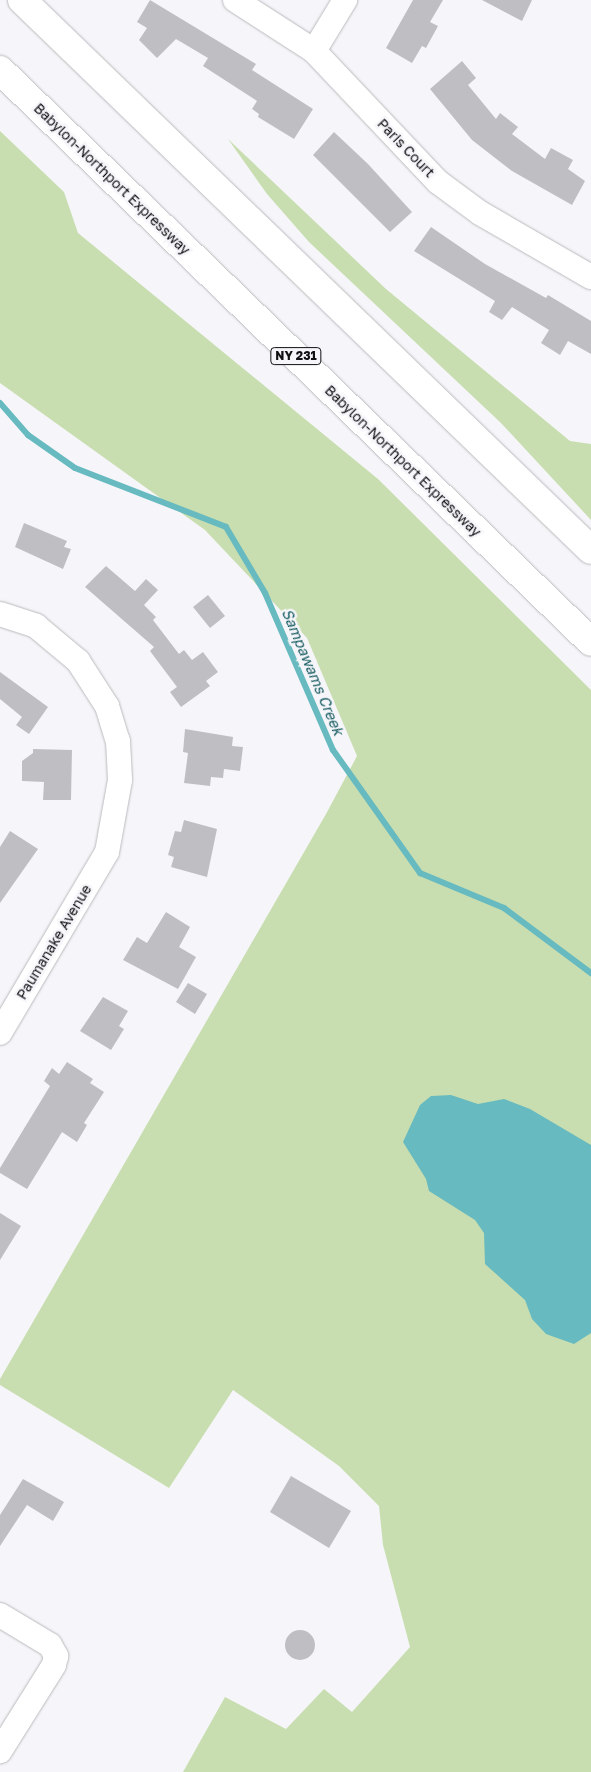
<!DOCTYPE html>
<html>
<head>
<meta charset="utf-8">
<style>
  body { margin:0 }
  #map { position:relative; width:591px; height:1772px; overflow:hidden; background:#f6f6fa; font-family:"Golos Text",sans-serif }
  div>[style] { position:absolute }
  .green>* { inset:0; background:#c9deb0 }
  .water>* { inset:0; background:#67babf }
  .stream>* { height:6px; margin:-3px; padding:0 3px; transform-origin:3px; border-radius:3px; background:#67babf }
  .building>* { inset:0; background:#bfbfc3 }
  .round { border-radius:50% }
  .roads { filter:drop-shadow(0 0 1px #bababe) drop-shadow(0 0 1px #bababe) }
  .minor>* { height:24px; margin:-12px; padding:0 12px; transform-origin:12px; border-radius:12px; background:#fff }
  .major>* { height:28px; margin:-14px; padding:0 14px; transform-origin:14px; border-radius:14px; background:#fff }
  span { translate:-50% -50%; white-space:nowrap; text-align:center; line-height:1.15; -webkit-text-stroke:5px #f6f6fa; paint-order:stroke }
  .shield-label span { padding:1px 4px; background:#f6f6fa; border:1px solid; border-radius:4px; -webkit-text-stroke-width:0 }
  .shield-label { font-size:12px; color:#111113; font-weight:700 }
  .street-label { font-size:14px; color:#111113 }
  .water-label { font-size:15px; color:#165c61; font-style:italic }
</style>
</head>
<body>
<div id="map">
  <div class="green">
    <div style="clip-path:polygon(0 131px,64px 192px,78px 233px,378px 479px,591px 690px,591px 1772px,183px 1772px,225px 1697px,286px 1729px,324px 1689px,352px 1712px,410px 1647px,383px 1545px,379px 1506px,339px 1466px,233px 1390px,169px 1488px,0 1385px,0 1379px,326px 814px,357px 756px,307px 638px,205px 530px,0 383px)"></div>
    <div style="clip-path:polygon(228px 139px,386px 289px,570px 441px,591px 444px,591px 520px,501px 423px,309px 242px,267px 194px)"></div>
  </div>
  <div class="water">
    <div style="clip-path:polygon(451px 1095px,478px 1104px,504px 1099px,530px 1109px,591px 1145px,591px 1333px,574px 1344px,546px 1334px,532px 1319px,525px 1300px,485px 1264px,484px 1233px,475px 1220px,429px 1191px,426px 1179px,403px 1142px,420px 1105px,431px 1096px)"></div>
  </div>
  <div class="stream">
    <div style="left:0;top:403px;width:43px;rotate:48.8deg"></div>
    <div style="left:28px;top:435px;width:57px;rotate:35.1deg"></div>
    <div style="left:75px;top:468px;width:162px;rotate:21.3deg"></div>
    <div style="left:226px;top:527px;width:77px;rotate:59.4deg"></div>
    <div style="left:265px;top:593px;width:171px;rotate:66.6deg"></div>
    <div style="left:333px;top:750px;width:151px;rotate:54.7deg"></div>
    <div style="left:420px;top:873px;width:91px;rotate:22.6deg"></div>
    <div style="left:504px;top:908px;width:109px;rotate:36.8deg"></div>
  </div>
  <div class="building">
    <div style="clip-path:polygon(150px 0,256px 64px,252px 70px,313px 109px,294px 139px,258px 117px,259px 114px,252px 109px,257px 101px,203px 66px,208px 58px,176px 39px,157px 58px,139px 40px,147px 28px,137px 22px)"></div>
    <div style="clip-path:polygon(413px 0,443px 0,430px 22px,438px 26px,426px 48px,422px 46px,412px 63px,386px 48px)"></div>
    <div style="clip-path:polygon(482px 0,532px 0,522px 21px)"></div>
    <div style="clip-path:polygon(462px 61px,476px 78px,468px 85px,496px 119px,500px 113px,518px 127px,512px 134px,545px 159px,551px 148px,573px 160px,568px 169px,585px 181px,572px 205px,512px 171px,472px 140px,430px 89px)"></div>
    <div style="clip-path:polygon(334px 132px,368px 164px,412px 212px,390px 232px,313px 155px)"></div>
    <div style="clip-path:polygon(431px 227px,485px 264px,546px 298px,548px 295px,591px 321px,591px 354px,568px 341px,560px 355px,541px 343px,549px 330px,512px 307px,502px 320px,489px 312px,495px 301px,414px 251px)"></div>
    <div style="clip-path:polygon(24px 523px,67px 541px,64px 547px,71px 549px,63px 569px,15px 547px)"></div>
    <div style="clip-path:polygon(106px 566px,135px 591px,146px 579px,158px 590px,144px 605px,156px 617px,153px 620px,179px 654px,184px 650px,192px 660px,203px 652px,218px 672px,206px 681px,210px 686px,181px 707px,170px 692px,177px 687px,150px 651px,154px 647px,85px 587px)"></div>
    <div style="clip-path:polygon(208px 595px,225px 616px,210px 628px,193px 607px)"></div>
    <div style="clip-path:polygon(0 672px,48px 707px,29px 734px,16px 725px,22px 717px,0 699px)"></div>
    <div style="clip-path:polygon(185px 729px,233px 737px,232px 746px,243px 747px,240px 771px,224px 769px,223px 778px,211px 777px,210px 786px,184px 783px,188px 753px,183px 752px)"></div>
    <div style="clip-path:polygon(33px 749px,72px 750px,71px 800px,43px 800px,44px 782px,22px 781px,22px 761px,33px 753px)"></div>
    <div style="clip-path:polygon(184px 820px,217px 829px,207px 877px,171px 867px,174px 857px,168px 855px,175px 831px,181px 832px)"></div>
    <div style="clip-path:polygon(10px 831px,38px 849px,0 903px,0 847px)"></div>
    <div style="clip-path:polygon(166px 912px,190px 927px,179px 947px,196px 957px,178px 989px,123px 960px,137px 937px,147px 943px)"></div>
    <div style="clip-path:polygon(188px 983px,207px 994px,195px 1014px,176px 1002px)"></div>
    <div style="clip-path:polygon(103px 997px,128px 1011px,119px 1026px,124px 1029px,111px 1050px,80px 1031px)"></div>
    <div style="clip-path:polygon(67px 1062px,93px 1079px,90px 1083px,104px 1092px,84px 1123px,87px 1125px,77px 1142px,62px 1132px,27px 1189px,0 1173px,0 1168px,50px 1086px,44px 1081px,52px 1068px,59px 1074px)"></div>
    <div style="clip-path:polygon(0 1213px,21px 1226px,0 1260px)"></div>
    <div style="clip-path:polygon(291px 1476px,351px 1511px,329px 1548px,270px 1512px)"></div>
    <div style="clip-path:polygon(23px 1479px,64px 1502px,53px 1521px,27px 1505px,0 1546px,0 1515px)"></div>
    <div class="round" style="left:285px;top:1630px;width:30px;height:30px"></div>
  </div>
  <div class="roads">
    <div class="minor">
      <div style="left:235px;top:0;width:94px;rotate:32.8deg"></div>
      <div style="left:314px;top:51px;width:180px;rotate:46.6deg"></div>
      <div style="left:438px;top:182px;width:52px;rotate:36.4deg"></div>
      <div style="left:480px;top:213px;width:128px;rotate:30deg"></div>
      <div style="left:314px;top:51px;width:60px;rotate:-58.7deg"></div>
      <div style="left:0;top:614px;width:38px;rotate:18deg"></div>
      <div style="left:36px;top:626px;width:55px;rotate:39.8deg"></div>
      <div style="left:78px;top:661px;width:54px;rotate:57.2deg"></div>
      <div style="left:107px;top:706px;width:37px;rotate:73deg"></div>
      <div style="left:118px;top:741px;width:39px;rotate:87deg"></div>
      <div style="left:120px;top:780px;width:73px;rotate:100.2deg"></div>
      <div style="left:107px;top:852px;width:210px;rotate:120.6deg"></div>
      <div style="left:0;top:1615px;width:58px;rotate:31deg"></div>
      <div style="left:50px;top:1645px;width:13px;rotate:61deg"></div>
      <div style="left:56px;top:1656px;width:9px;rotate:103deg"></div>
      <div style="left:54px;top:1665px;width:102px;rotate:122.1deg"></div>
    </div>
    <div class="major">
      <div style="left:22px;top:0;width:791px;rotate:44.03deg"></div>
      <div style="left:0;top:70px;width:822px;rotate:44.06deg"></div>
    </div>
  </div>
  <div class="shield-label">
    <span style="left:296px;top:356px">NY 231</span>
  </div>
  <div class="street-label">
    <span style="left:406px;top:148px;rotate:46deg">Paris Court</span>
    <span style="left:112px;top:179px;rotate:44deg">Babylon-Northport Expressway</span>
    <span style="left:403px;top:461px;rotate:44deg">Babylon-Northport Expressway</span>
    <span style="left:54px;top:942px;rotate:-59deg">Paumanake Avenue</span>
  </div>
  <div class="water-label">
    <span style="left:313px;top:672px;rotate:67deg">Sampawams Creek</span>
  </div>
</div>
</body>
</html>
